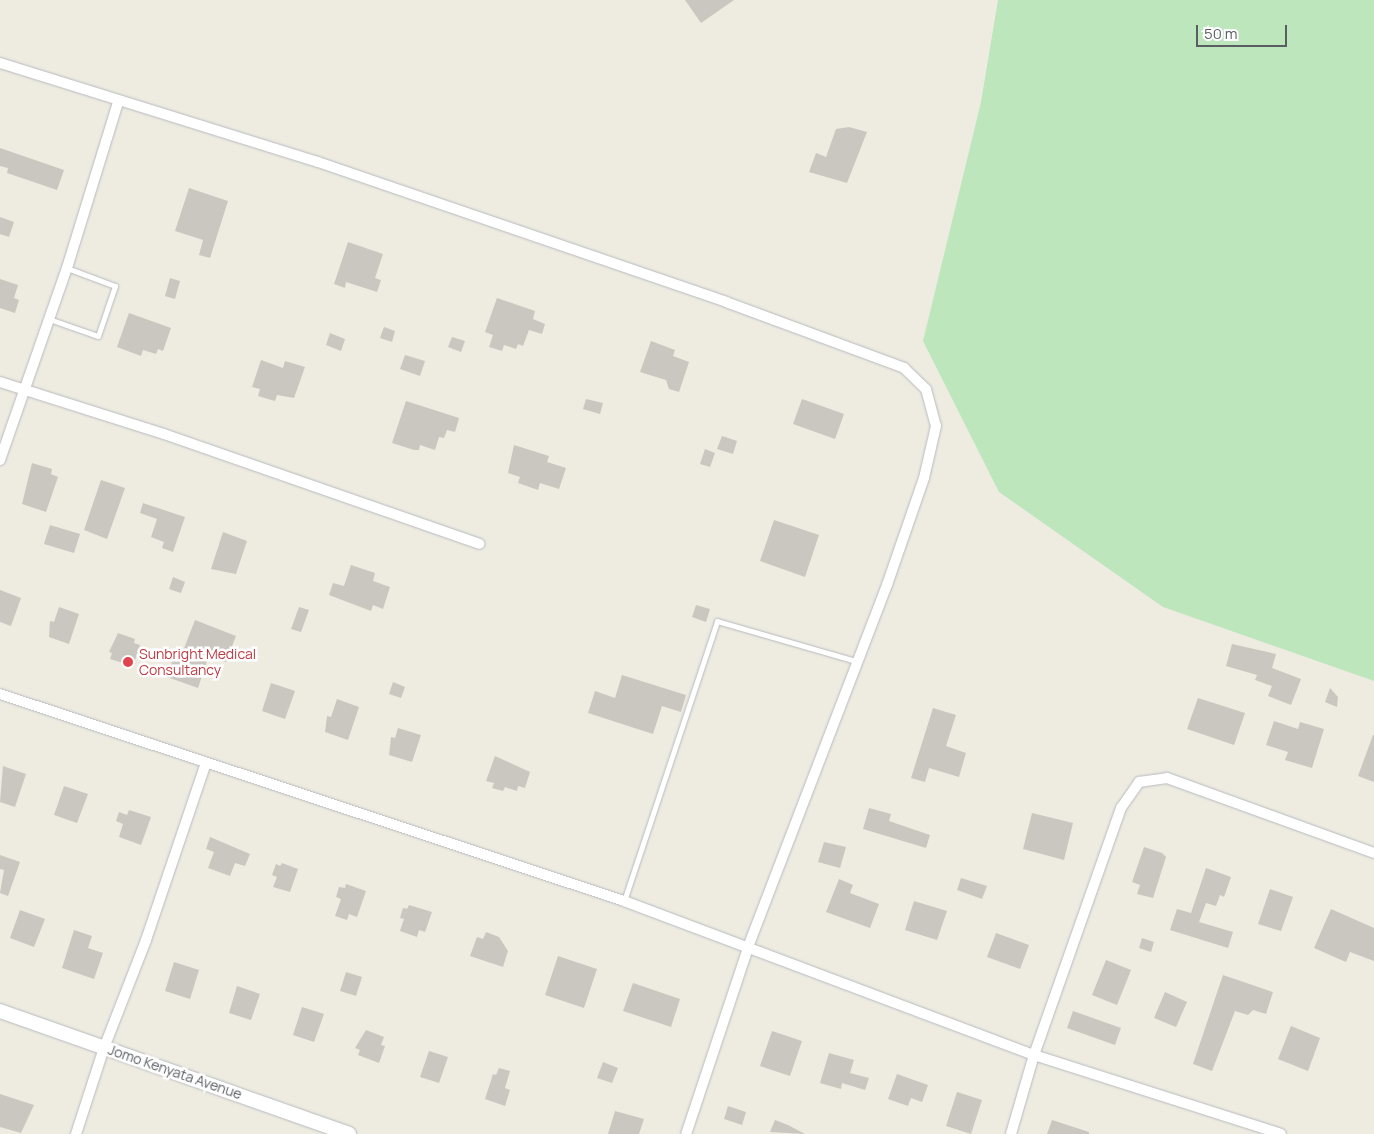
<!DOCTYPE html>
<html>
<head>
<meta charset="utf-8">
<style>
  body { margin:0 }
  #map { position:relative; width:1374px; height:1134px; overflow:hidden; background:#eeebe1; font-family:Manrope,sans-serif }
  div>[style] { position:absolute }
  .green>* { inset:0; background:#bde6bd }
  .building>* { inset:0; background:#cac7c1 }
  .roads { filter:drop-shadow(0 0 1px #b7babf) drop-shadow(0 0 1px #b7babf) }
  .lane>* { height:5px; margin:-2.5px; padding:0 2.5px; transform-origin:2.5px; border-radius:2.5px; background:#fff }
  .street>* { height:10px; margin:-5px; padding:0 5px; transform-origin:5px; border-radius:5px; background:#fff }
  .secondary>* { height:14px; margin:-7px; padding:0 7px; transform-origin:7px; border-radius:7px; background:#fff }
  .dots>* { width:14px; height:14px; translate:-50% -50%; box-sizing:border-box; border:2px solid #fff; border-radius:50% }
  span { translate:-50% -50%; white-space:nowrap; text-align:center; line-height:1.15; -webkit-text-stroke:5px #fff; paint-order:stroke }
  .health-label { font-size:14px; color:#be3a42 }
  .left { translate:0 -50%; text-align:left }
  .street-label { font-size:14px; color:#5a5e63 }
  .scale { position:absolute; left:1196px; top:25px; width:91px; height:22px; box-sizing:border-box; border:2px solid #5a5e63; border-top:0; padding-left:6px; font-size:15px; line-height:18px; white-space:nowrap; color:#5a5e63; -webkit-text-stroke:4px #fff; paint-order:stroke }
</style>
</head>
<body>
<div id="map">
  <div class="green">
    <div style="clip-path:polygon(998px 0,1374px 0,1374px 681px,1163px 607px,999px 492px,923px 341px,981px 102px)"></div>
  </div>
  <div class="building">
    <div style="clip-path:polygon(685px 0,734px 0,701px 23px)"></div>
    <div style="clip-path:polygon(849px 127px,867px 132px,847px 183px,809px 172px,816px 153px,826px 157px,836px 129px)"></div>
    <div style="clip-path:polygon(0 148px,64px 170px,57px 190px,7px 173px,8px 168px,0 166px)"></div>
    <div style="clip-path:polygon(189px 188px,228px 201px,210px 258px,199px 255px,203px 240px,175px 231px)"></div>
    <div style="clip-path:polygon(0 217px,14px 222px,9px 237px,0 234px)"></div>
    <div style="clip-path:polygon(348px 242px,383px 254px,375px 278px,381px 280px,377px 292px,346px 282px,345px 288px,334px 284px)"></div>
    <div style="clip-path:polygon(170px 278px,180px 281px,175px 299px,165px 296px)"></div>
    <div style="clip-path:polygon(0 279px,18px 285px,14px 298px,19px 300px,15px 313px,0 308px)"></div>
    <div style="clip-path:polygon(497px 298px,535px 311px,533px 319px,545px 324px,542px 334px,529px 330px,523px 346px,518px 344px,516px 349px,504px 345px,502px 351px,489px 347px,493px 335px,485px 332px)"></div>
    <div style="clip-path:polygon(129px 313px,171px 328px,163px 351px,158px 349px,156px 354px,143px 350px,141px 356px,117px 347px)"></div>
    <div style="clip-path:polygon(384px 327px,395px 331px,392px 342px,380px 338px)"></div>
    <div style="clip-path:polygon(330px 333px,345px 339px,341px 351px,326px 345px)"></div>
    <div style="clip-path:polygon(452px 337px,465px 341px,461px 352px,448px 347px)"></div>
    <div style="clip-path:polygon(651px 341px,675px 350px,673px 356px,689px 362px,679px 392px,669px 389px,666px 380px,640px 372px)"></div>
    <div style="clip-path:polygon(405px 355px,425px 361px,420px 376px,400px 369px)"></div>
    <div style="clip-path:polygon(261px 360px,283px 368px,285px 361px,305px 367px,294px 398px,277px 395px,275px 401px,258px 396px,260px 389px,252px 387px)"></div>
    <div style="clip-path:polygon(586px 399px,603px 403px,600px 414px,583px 409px)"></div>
    <div style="clip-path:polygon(802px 399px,844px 414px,835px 439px,793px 424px)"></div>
    <div style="clip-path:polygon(406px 401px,459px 418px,455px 432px,447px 430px,444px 438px,439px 437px,435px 450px,420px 445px,419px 450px,414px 450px,392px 443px)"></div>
    <div style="clip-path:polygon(722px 436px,737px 441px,733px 454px,717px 449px)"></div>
    <div style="clip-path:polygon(514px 445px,549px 456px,547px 462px,566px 468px,559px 489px,540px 483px,538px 490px,518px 483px,520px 477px,508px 473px)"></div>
    <div style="clip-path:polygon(705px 449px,715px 453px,710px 467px,700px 464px)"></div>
    <div style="clip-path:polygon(32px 463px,52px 469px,51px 474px,58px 477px,46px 512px,22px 504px)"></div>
    <div style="clip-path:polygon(101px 480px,125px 488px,107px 539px,84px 530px)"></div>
    <div style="clip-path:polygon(143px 503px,185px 517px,173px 552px,162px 548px,164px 542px,151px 537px,157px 519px,140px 513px)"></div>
    <div style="clip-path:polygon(774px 520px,819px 535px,805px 577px,760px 561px)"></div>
    <div style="clip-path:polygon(50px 525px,80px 534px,74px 553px,44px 544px)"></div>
    <div style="clip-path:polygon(223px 532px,247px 541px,236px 574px,211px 569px)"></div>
    <div style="clip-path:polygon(351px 565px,375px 573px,373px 581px,390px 587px,383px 609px,373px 605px,371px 611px,329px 595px,333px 583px,344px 586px)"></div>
    <div style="clip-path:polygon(173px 577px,185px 582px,181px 593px,169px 589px)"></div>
    <div style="clip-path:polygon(0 590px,21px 598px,11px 626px,0 622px)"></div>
    <div style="clip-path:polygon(696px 605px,710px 609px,706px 622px,692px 617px)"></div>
    <div style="clip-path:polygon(59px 607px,79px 614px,69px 644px,49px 637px,50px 621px,54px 622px)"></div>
    <div style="clip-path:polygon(299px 607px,309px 610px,301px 632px,291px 629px)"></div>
    <div style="clip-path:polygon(195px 620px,236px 636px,226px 662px,209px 655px,198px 688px,167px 677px,176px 649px,183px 651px)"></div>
    <div style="clip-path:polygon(118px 633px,135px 639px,134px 643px,140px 645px,133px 666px,110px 659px,112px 653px,109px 652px)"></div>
    <div style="clip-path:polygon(1232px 644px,1276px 654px,1272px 668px,1301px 679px,1291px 705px,1268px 696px,1272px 686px,1255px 680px,1257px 675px,1226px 666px)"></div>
    <div style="clip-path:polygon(622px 675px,686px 695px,681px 712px,662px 706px,653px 734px,588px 713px,595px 691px,615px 698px)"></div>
    <div style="clip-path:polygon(393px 682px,405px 687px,401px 698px,389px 694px)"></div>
    <div style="clip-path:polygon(271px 683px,295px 691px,285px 719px,262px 711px)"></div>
    <div style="clip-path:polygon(1330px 688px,1338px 697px,1337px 707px,1325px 702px)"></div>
    <div style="clip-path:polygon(1198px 698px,1245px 713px,1234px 745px,1187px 729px)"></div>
    <div style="clip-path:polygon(337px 699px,359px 707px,348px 740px,325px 732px,327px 716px,331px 717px)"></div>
    <div style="clip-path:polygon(933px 708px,956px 715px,946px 746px,966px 753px,959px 777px,929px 768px,925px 782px,911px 778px)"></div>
    <div style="clip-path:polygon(1274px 721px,1298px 729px,1300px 722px,1324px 729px,1312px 768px,1285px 760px,1288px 752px,1266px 745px)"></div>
    <div style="clip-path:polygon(398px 728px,421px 735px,412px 762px,389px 755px,391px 737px,395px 738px)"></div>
    <div style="clip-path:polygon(1373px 735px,1374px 735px,1374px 782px,1358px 776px)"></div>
    <div style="clip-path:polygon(495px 756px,530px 772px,525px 788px,518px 786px,517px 791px,505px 787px,503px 791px,492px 788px,494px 783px,486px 781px)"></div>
    <div style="clip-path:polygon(3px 766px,26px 774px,15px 807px,0 802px)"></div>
    <div style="clip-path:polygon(64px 786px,88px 794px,77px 823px,54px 815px)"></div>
    <div style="clip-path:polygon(869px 808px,891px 814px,889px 821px,930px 835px,926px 848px,863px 829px)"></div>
    <div style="clip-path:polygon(129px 810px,151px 817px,141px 845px,119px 837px,123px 824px,116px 821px,119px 812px,127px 815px)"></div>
    <div style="clip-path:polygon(1032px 813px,1073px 823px,1064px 860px,1023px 849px)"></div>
    <div style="clip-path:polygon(210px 837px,250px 854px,245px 866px,235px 863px,230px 876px,208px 868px,214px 852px,206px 849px)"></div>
    <div style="clip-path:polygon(824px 842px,846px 847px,840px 868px,818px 862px)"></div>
    <div style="clip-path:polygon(1144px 847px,1162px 853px,1166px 857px,1153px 898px,1137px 894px,1140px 885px,1132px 882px)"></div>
    <div style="clip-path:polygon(0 855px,20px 862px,8px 896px,0 893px,4px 870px,0 869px)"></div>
    <div style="clip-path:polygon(282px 863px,298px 869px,290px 892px,273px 887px,277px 877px,272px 875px,276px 864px,280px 866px)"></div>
    <div style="clip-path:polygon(1206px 868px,1231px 877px,1224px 897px,1220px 895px,1216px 906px,1206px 903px,1199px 922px,1233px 932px,1228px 948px,1170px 930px,1177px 909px,1191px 913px)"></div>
    <div style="clip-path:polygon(961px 878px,987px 886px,982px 899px,957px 890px)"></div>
    <div style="clip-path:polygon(839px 879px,853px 885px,850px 893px,879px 904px,870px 928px,826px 912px)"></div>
    <div style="clip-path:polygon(346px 884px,366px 891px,357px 917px,349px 914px,347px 920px,335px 916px,341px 899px,336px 897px,339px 887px,345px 888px)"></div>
    <div style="clip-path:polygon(1270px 889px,1293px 897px,1281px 931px,1258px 924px)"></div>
    <div style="clip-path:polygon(914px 901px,947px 911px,937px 940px,905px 930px)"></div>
    <div style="clip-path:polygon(409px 905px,432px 912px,425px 932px,419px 930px,417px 937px,400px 931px,404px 919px,400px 918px,403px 908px,407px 909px)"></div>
    <div style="clip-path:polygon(1331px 909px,1374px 928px,1374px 961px,1350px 952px,1346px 962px,1314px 948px)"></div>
    <div style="clip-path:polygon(20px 910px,45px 919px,34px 947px,10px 938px)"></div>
    <div style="clip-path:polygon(74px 930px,92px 936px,88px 948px,103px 953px,94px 979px,62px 968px)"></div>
    <div style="clip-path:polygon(486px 932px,499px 937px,508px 951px,503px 967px,470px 956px,477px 937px,483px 939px)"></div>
    <div style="clip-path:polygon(996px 933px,1029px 945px,1020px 969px,987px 957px)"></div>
    <div style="clip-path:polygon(1142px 938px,1154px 942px,1151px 952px,1139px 948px)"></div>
    <div style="clip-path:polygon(558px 956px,597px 969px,584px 1008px,545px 995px)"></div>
    <div style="clip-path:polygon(1106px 960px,1131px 970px,1117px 1005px,1092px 995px)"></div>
    <div style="clip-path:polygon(174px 962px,199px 970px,190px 999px,165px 991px)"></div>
    <div style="clip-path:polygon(346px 972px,362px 977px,356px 996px,340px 991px)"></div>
    <div style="clip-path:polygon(1223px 975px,1273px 992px,1266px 1014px,1253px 1010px,1248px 1015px,1235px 1011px,1212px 1071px,1193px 1064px)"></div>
    <div style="clip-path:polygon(633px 983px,680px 999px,671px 1027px,623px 1011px)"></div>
    <div style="clip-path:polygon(237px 986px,260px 994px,251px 1020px,229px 1013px)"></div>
    <div style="clip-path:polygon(1165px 992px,1187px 1002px,1176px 1027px,1154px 1018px)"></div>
    <div style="clip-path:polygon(302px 1007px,324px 1014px,314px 1042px,293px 1035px)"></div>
    <div style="clip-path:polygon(1073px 1011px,1121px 1028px,1115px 1045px,1067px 1028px)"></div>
    <div style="clip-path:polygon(1291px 1026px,1320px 1038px,1308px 1071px,1278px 1059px)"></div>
    <div style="clip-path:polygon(366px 1030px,384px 1037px,381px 1045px,385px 1046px,379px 1063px,358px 1055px,360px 1050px,355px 1048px)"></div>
    <div style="clip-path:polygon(772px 1031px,802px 1041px,790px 1076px,760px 1066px)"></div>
    <div style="clip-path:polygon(429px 1051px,448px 1057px,439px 1083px,420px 1077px)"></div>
    <div style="clip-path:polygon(829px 1053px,854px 1060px,850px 1073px,869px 1078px,865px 1090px,842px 1083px,841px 1089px,820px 1083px)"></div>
    <div style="clip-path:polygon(603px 1062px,618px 1068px,612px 1083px,597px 1078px)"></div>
    <div style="clip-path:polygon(499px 1068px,510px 1071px,505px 1088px,510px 1090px,505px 1106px,485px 1099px,493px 1074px,496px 1075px)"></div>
    <div style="clip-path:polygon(897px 1074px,928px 1085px,922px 1102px,911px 1098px,908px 1106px,888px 1099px)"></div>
    <div style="clip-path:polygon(957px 1092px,982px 1100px,971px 1134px,946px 1126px)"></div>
    <div style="clip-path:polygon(0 1094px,34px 1105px,21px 1133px,0 1127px)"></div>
    <div style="clip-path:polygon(728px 1106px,746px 1112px,742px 1125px,724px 1119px)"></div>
    <div style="clip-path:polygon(615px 1111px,644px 1119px,639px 1134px,608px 1134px)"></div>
    <div style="clip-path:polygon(775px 1120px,788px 1125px,805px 1134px,770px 1132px)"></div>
    <div style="clip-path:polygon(1052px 1120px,1089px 1132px,1089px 1134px,1047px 1134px)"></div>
  </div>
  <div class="roads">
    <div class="lane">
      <div style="left:49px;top:319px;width:52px;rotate:19.1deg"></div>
      <div style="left:98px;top:336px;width:53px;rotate:-71.2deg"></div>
      <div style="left:115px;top:286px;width:51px;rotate:-159.4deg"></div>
      <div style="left:624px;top:901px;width:295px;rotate:-71.6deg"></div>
      <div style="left:717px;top:621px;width:145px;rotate:16.1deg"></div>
    </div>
    <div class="street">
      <div style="left:0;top:63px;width:333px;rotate:17.3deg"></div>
      <div style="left:318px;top:162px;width:431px;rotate:18.9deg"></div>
      <div style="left:726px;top:302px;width:190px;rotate:20.3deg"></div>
      <div style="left:904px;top:368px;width:30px;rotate:44deg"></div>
      <div style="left:926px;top:389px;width:38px;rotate:75deg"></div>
      <div style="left:936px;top:426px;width:53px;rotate:103deg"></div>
      <div style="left:924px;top:478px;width:113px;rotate:109.1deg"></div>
      <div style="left:887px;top:585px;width:389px;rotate:111deg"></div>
      <div style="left:748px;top:948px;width:196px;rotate:108.4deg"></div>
      <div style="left:0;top:382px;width:172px;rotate:17.6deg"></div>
      <div style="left:164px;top:434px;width:334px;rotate:19.2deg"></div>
      <div style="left:0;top:460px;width:203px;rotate:-70.8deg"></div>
      <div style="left:67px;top:268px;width:174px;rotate:-72.9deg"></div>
      <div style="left:0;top:694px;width:657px;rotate:18.35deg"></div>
      <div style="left:624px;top:901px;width:438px;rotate:20.6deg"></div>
      <div style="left:1034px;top:1055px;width:259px;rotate:17.7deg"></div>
      <div style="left:76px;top:1134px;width:90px;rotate:-72deg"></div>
      <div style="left:104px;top:1048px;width:116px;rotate:-68.7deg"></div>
      <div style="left:146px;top:940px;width:187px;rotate:-71.3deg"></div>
      <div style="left:1011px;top:1134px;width:82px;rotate:-73.8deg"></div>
      <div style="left:1034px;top:1055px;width:262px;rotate:-70.6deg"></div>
      <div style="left:1121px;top:808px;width:32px;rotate:-55deg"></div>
      <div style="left:1139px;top:782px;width:28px;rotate:-8deg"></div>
      <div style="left:1167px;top:778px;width:220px;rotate:19.9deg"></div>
    </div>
    <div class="secondary">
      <div style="left:0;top:1011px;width:370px;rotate:19.4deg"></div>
    </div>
  </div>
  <div class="dots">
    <div style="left:128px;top:662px;background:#e0444e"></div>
  </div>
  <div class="health-label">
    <span class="left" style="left:139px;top:662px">Sunbright Medical<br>Consultancy</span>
  </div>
  <div class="street-label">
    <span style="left:175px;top:1072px;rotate:19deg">Jomo Kenyata Avenue</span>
  </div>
  <div class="scale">50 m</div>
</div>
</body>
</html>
